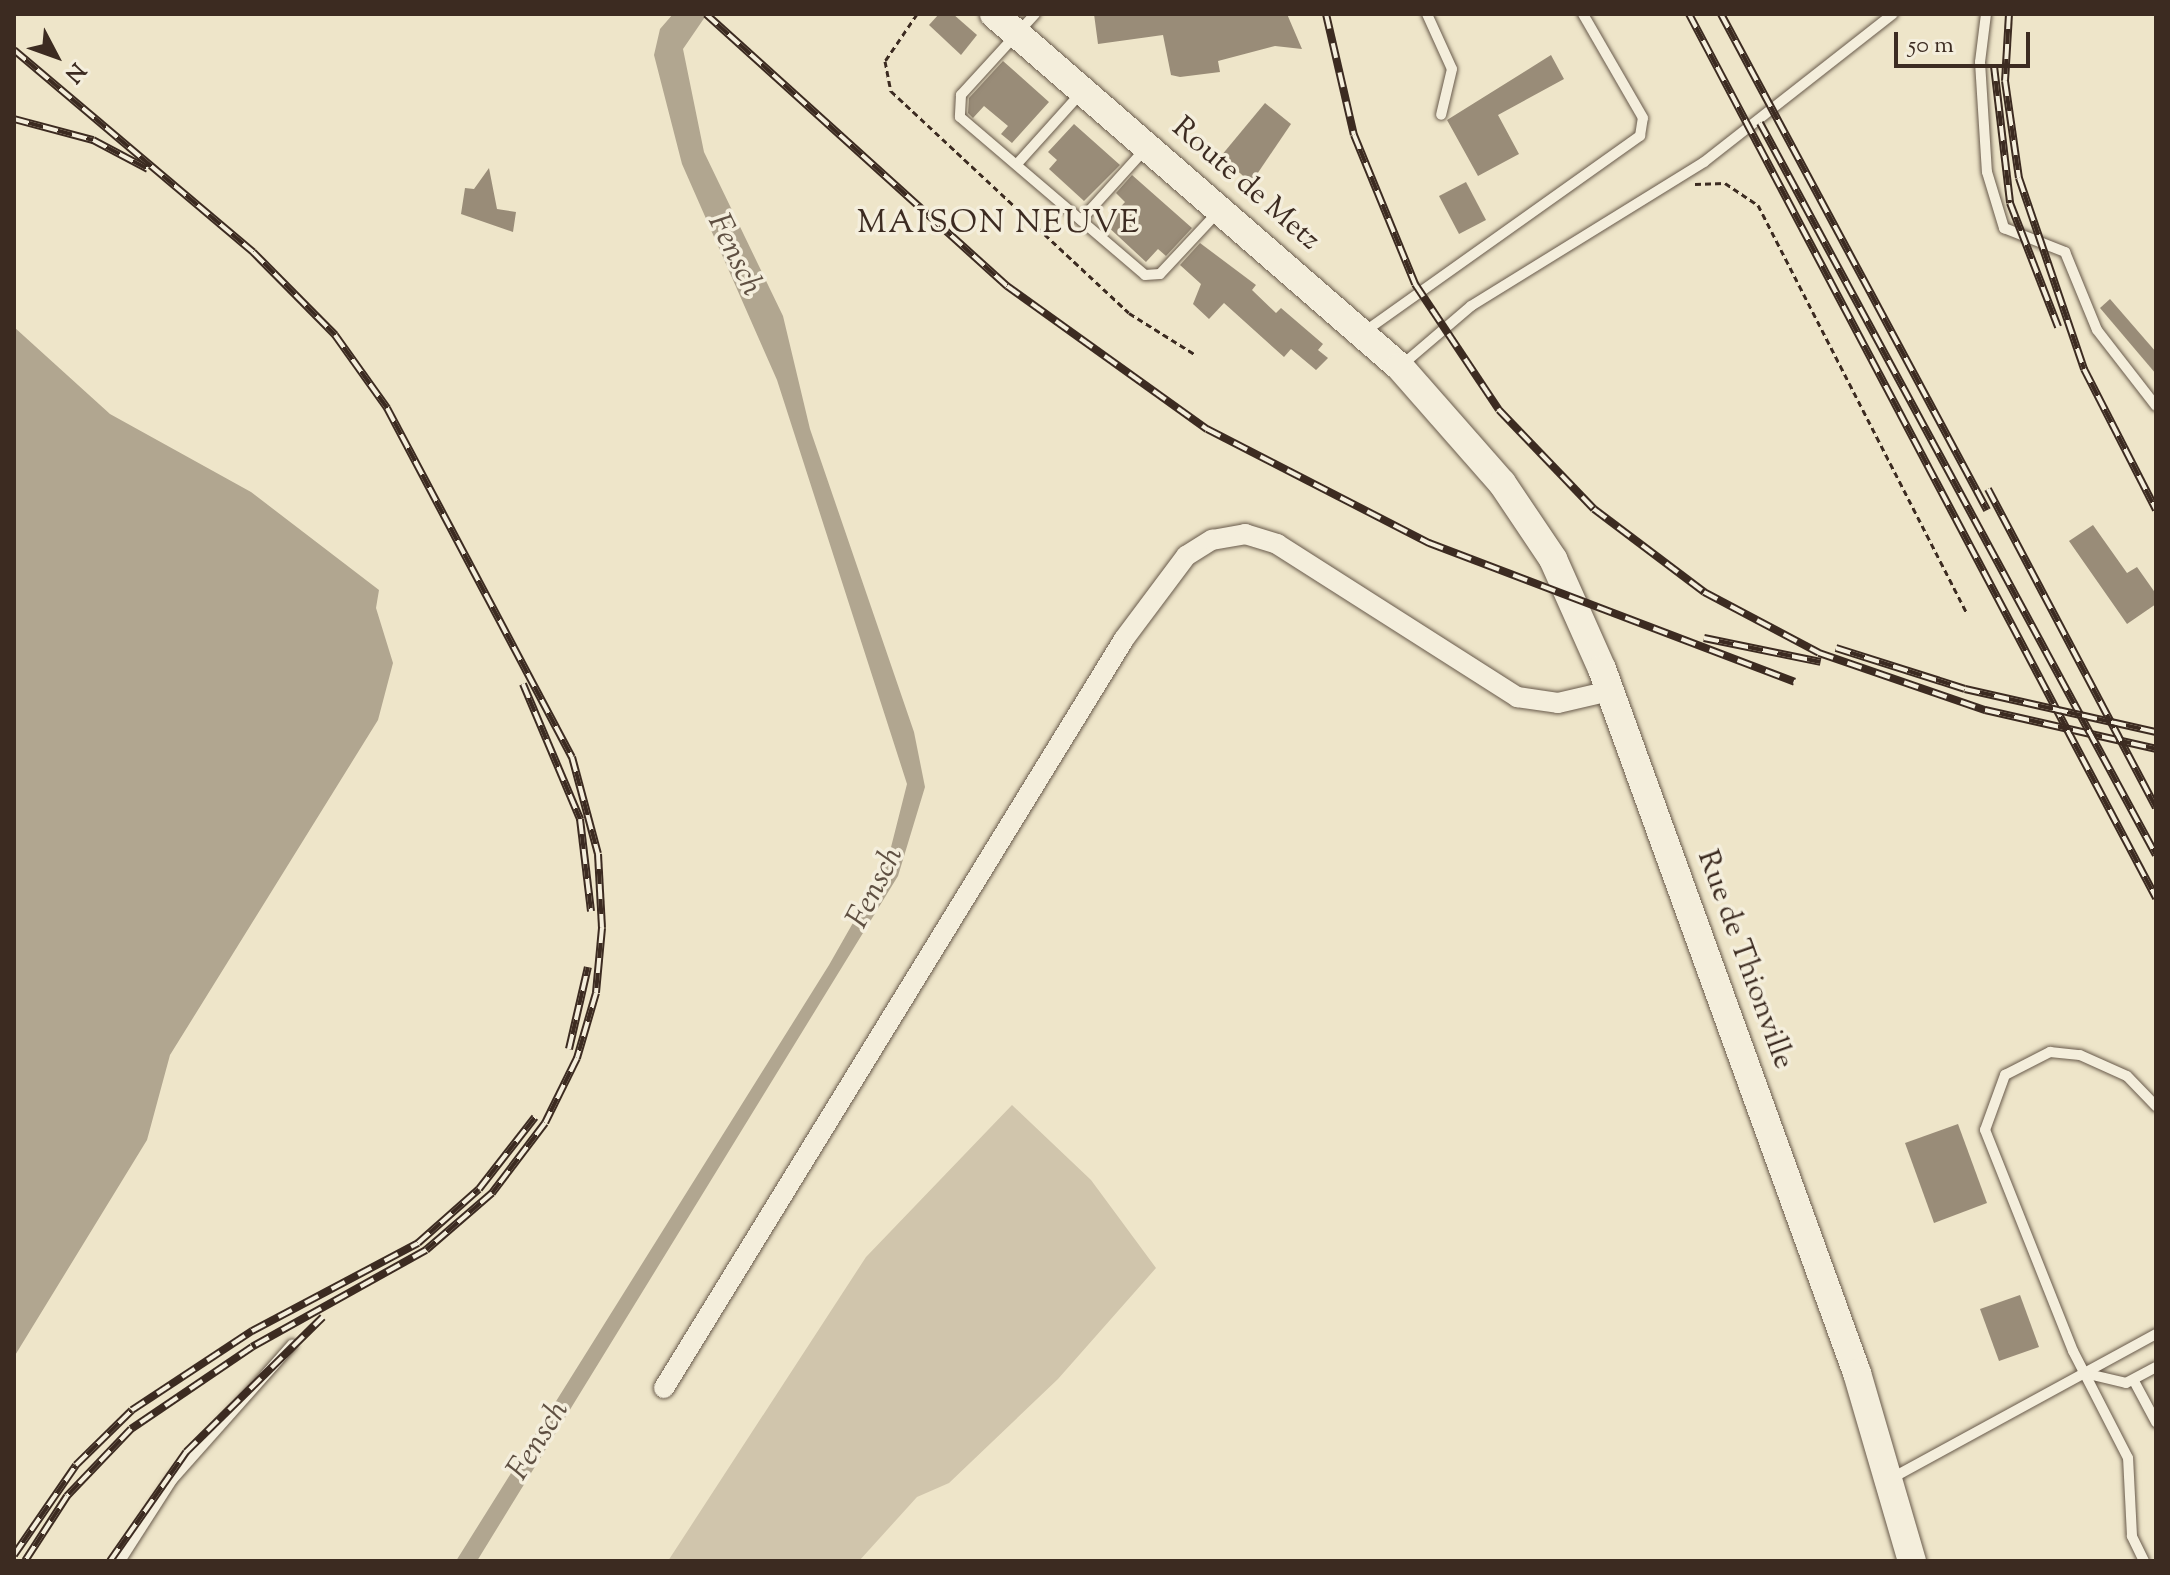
<!DOCTYPE html>
<html>
<head>
<meta charset="utf-8">
<style>
  body { margin:0 }
  #map { position:relative; width:2170px; height:1575px; overflow:hidden; background:#eee5c9; font-family:"Sorts Mill Goudy",serif }
  div>[style] { position:absolute }
  .green>* { inset:0; background:#d0c5ac }
  .water>* { inset:0; background:#b1a690 }
  .building>* { inset:0; background:#998c78 }
  .path>* { height:3px; margin-top:-1.5px; transform-origin:0; background:repeating-linear-gradient(90deg,#3c2b21 0 6px,transparent 0 10px) }
  .roads { filter:drop-shadow(0 0 2px #685a4b) drop-shadow(0 0 2px #685a4b) }
  .lane>* { height:10px; margin:-5px; padding:0 5px; transform-origin:5px; border-radius:5px; background:#f4eedc }
  .street>* { height:20px; margin:-10px; padding:0 10px; transform-origin:10px; border-radius:10px; background:#f4eedc }
  .secondary>* { height:28px; margin:-14px; padding:0 14px; transform-origin:14px; border-radius:14px; background:#f4eedc }
  .rail>* { height:8px; margin-top:-4px; transform-origin:0; background:repeating-linear-gradient(90deg,#f4eedc 0 15px,#3c2b21 0 30px); box-sizing:border-box; border-block:2px solid #3c2b21 }
  span { translate:-50% -50%; white-space:nowrap; text-align:center; line-height:1.15; -webkit-text-stroke:7px #f4eedc; paint-order:stroke }
  .street-label { font-size:30px; color:#3c2b21 }
  .neighbourhood-label { font-size:32px; color:#3c2b21; letter-spacing:2px }
  .water-label { font-size:32px; color:#5f5042; font-style:italic }
  .frame { position:absolute; inset:0; border:16px solid #3c2b21; pointer-events:none }
  .north { position:absolute; left:16px; top:16px; width:80px; height:80px; -webkit-text-stroke:6px #f4eedc; paint-order:stroke; rotate:131deg; font-size:22px; font-weight:700; line-height:32px; text-align:center; color:#3c2b21 }
  .north::after { content:''; display:block; margin:auto; width:28px; height:36px; background:#3c2b21; clip-path:polygon(50% 0,100% 100%,50% 72%,0 100%) }
  .scale { position:absolute; left:1894px; top:32px; width:136px; height:36px; box-sizing:border-box; border:4px solid #3c2b21; border-top:0; padding-left:10px; font-size:24px; line-height:28px; white-space:nowrap; color:#3c2b21; -webkit-text-stroke:6px #f4eedc; paint-order:stroke }
</style>
</head>
<body>
<div id="map">
  <div class="green">
    <div style="clip-path:polygon(1012px 1105px,1091px 1180px,1156px 1268px,1058px 1379px,949px 1483px,917px 1497px,859px 1561px,668px 1561px,866px 1257px)"></div>
  </div>
  <div class="water">
    <div style="clip-path:polygon(673px 14px,707px 14px,683px 49px,704px 152px,783px 316px,810px 429px,914px 732px,925px 787px,898px 876px,477px 1561px,456px 1561px,829px 965px,887px 863px,907px 784px,777px 380px,682px 164px,654px 55px,660px 29px)"></div>
    <div style="clip-path:polygon(14px 327px,110px 414px,251px 492px,379px 590px,376px 608px,393px 663px,378px 720px,170px 1055px,147px 1140px,14px 1357px)"></div>
  </div>
  <div class="building">
    <div style="clip-path:polygon(939px 14px,953px 14px,977px 35px,961px 55px,929px 25px)"></div>
    <div style="clip-path:polygon(1094px 14px,1287px 14px,1302px 49px,1275px 46px,1218px 61px,1220px 72px,1180px 77px,1171px 75px,1163px 35px,1098px 44px)"></div>
    <div style="clip-path:polygon(1551px 55px,1564px 79px,1498px 115px,1519px 154px,1478px 176px,1447px 120px)"></div>
    <div style="clip-path:polygon(1003px 61px,1049px 102px,1012px 143px,1001px 134px,1008px 126px,984px 106px,973px 118px,968px 113px,969px 98px)"></div>
    <div style="clip-path:polygon(1265px 103px,1291px 124px,1251px 183px,1221px 156px)"></div>
    <div style="clip-path:polygon(1074px 124px,1120px 165px,1084px 201px,1049px 169px,1057px 160px,1048px 152px)"></div>
    <div style="clip-path:polygon(489px 168px,497px 209px,516px 212px,513px 232px,461px 214px,465px 188px,474px 189px)"></div>
    <div style="clip-path:polygon(1132px 175px,1192px 228px,1166px 256px,1158px 249px,1146px 262px,1105px 224px,1125px 202px,1116px 193px)"></div>
    <div style="clip-path:polygon(1466px 182px,1486px 220px,1459px 234px,1439px 196px)"></div>
    <div style="clip-path:polygon(1200px 243px,1256px 285px,1252px 290px,1276px 313px,1281px 308px,1323px 344px,1318px 350px,1328px 358px,1316px 370px,1291px 349px,1284px 357px,1224px 303px,1209px 319px,1193px 304px,1201px 284px,1180px 265px)"></div>
    <div style="clip-path:polygon(2110px 299px,2156px 352px,2156px 374px,2100px 308px)"></div>
    <div style="clip-path:polygon(2093px 525px,2127px 573px,2137px 567px,2156px 594px,2156px 604px,2127px 624px,2069px 541px)"></div>
    <div style="clip-path:polygon(1958px 1124px,1987px 1203px,1934px 1223px,1905px 1143px)"></div>
    <div style="clip-path:polygon(2020px 1295px,2039px 1347px,1999px 1361px,1980px 1309px)"></div>
  </div>
  <div class="path">
    <div style="left:917px;top:14px;width:57px;rotate:124.2deg"></div>
    <div style="left:885px;top:61px;width:31px;rotate:79deg"></div>
    <div style="left:891px;top:91px;width:325px;rotate:43deg"></div>
    <div style="left:1129px;top:313px;width:79px;rotate:32.1deg"></div>
    <div style="left:1695px;top:184px;width:30px;rotate:-2deg"></div>
    <div style="left:1725px;top:183px;width:40px;rotate:34deg"></div>
    <div style="left:1758px;top:205px;width:457px;rotate:62.9deg"></div>
  </div>
  <div class="roads">
    <div class="lane">
      <div style="left:1035px;top:14px;width:110px;rotate:132.4deg"></div>
      <div style="left:961px;top:95px;width:22px;rotate:93deg"></div>
      <div style="left:960px;top:117px;width:243px;rotate:40.5deg"></div>
      <div style="left:1145px;top:275px;width:15px;rotate:-4deg"></div>
      <div style="left:1160px;top:274px;width:86px;rotate:-46.9deg"></div>
      <div style="left:1427px;top:14px;width:60px;rotate:65.6deg"></div>
      <div style="left:1452px;top:69px;width:47px;rotate:103.4deg"></div>
      <div style="left:1986px;top:14px;width:48px;rotate:97.1deg"></div>
      <div style="left:1980px;top:62px;width:110px;rotate:86.4deg"></div>
      <div style="left:1987px;top:172px;width:59px;rotate:73.1deg"></div>
      <div style="left:2004px;top:228px;width:66px;rotate:21.5deg"></div>
      <div style="left:2065px;top:252px;width:84px;rotate:67.7deg"></div>
      <div style="left:2097px;top:330px;width:96px;rotate:52.2deg"></div>
      <div style="left:1017px;top:164px;width:94px;rotate:-48deg"></div>
      <div style="left:1081px;top:220px;width:98px;rotate:-47.9deg"></div>
      <div style="left:1364px;top:332px;width:339px;rotate:-35.4deg"></div>
      <div style="left:1640px;top:136px;width:18px;rotate:-81deg"></div>
      <div style="left:1643px;top:118px;width:120px;rotate:-120deg"></div>
      <div style="left:1402px;top:365px;width:91px;rotate:-40.5deg"></div>
      <div style="left:1471px;top:306px;width:274px;rotate:-31.7deg"></div>
      <div style="left:1704px;top:162px;width:240px;rotate:-38.1deg"></div>
      <div style="left:2084px;top:1373px;width:43px;rotate:13.4deg"></div>
      <div style="left:2126px;top:1383px;width:34px;rotate:-28deg"></div>
      <div style="left:2134px;top:1381px;width:47px;rotate:61.8deg"></div>
      <div style="left:1892px;top:1478px;width:301px;rotate:-28.6deg"></div>
      <div style="left:120px;top:1561px;width:96px;rotate:-57.3deg"></div>
      <div style="left:172px;top:1480px;width:181px;rotate:-48.4deg"></div>
      <div style="left:2144px;top:1561px;width:28px;rotate:-116deg"></div>
      <div style="left:2132px;top:1536px;width:78px;rotate:-92.9deg"></div>
      <div style="left:2128px;top:1458px;width:120px;rotate:-117.2deg"></div>
      <div style="left:2073px;top:1351px;width:238px;rotate:-111.7deg"></div>
      <div style="left:1985px;top:1130px;width:59px;rotate:-70deg"></div>
      <div style="left:2005px;top:1075px;width:51px;rotate:-27.1deg"></div>
      <div style="left:2050px;top:1052px;width:30px;rotate:6deg"></div>
      <div style="left:2080px;top:1055px;width:51px;rotate:24.1deg"></div>
      <div style="left:2127px;top:1076px;width:42px;rotate:46deg"></div>
    </div>
    <div class="street">
      <div style="left:664px;top:1388px;width:879px;rotate:-58.44deg"></div>
      <div style="left:1124px;top:639px;width:104px;rotate:-53.2deg"></div>
      <div style="left:1186px;top:556px;width:31px;rotate:-32deg"></div>
      <div style="left:1212px;top:540px;width:34px;rotate:-10deg"></div>
      <div style="left:1245px;top:534px;width:34px;rotate:17deg"></div>
      <div style="left:1277px;top:544px;width:285px;rotate:32.5deg"></div>
      <div style="left:1517px;top:697px;width:41px;rotate:8.3deg"></div>
      <div style="left:1558px;top:703px;width:53px;rotate:-13deg"></div>
    </div>
    <div class="secondary">
      <div style="left:994px;top:14px;width:538px;rotate:41.01deg"></div>
      <div style="left:1400px;top:367px;width:154px;rotate:48.7deg"></div>
      <div style="left:1502px;top:483px;width:92px;rotate:56.1deg"></div>
      <div style="left:1553px;top:559px;width:120px;rotate:66deg"></div>
      <div style="left:1602px;top:669px;width:749px;rotate:70.09deg"></div>
      <div style="left:1857px;top:1373px;width:196px;rotate:73.7deg"></div>
    </div>
  </div>
  <div class="rail">
    <div style="left:706px;top:14px;width:406px;rotate:42.1deg"></div>
    <div style="left:1007px;top:286px;width:246px;rotate:35.6deg"></div>
    <div style="left:1207px;top:429px;width:250px;rotate:27.2deg"></div>
    <div style="left:1429px;top:543px;width:391px;rotate:20.8deg"></div>
    <div style="left:1326px;top:14px;width:124px;rotate:77deg"></div>
    <div style="left:1354px;top:135px;width:161px;rotate:67.7deg"></div>
    <div style="left:1415px;top:284px;width:151px;rotate:56.3deg"></div>
    <div style="left:1499px;top:410px;width:137px;rotate:46.2deg"></div>
    <div style="left:1594px;top:509px;width:138px;rotate:37deg"></div>
    <div style="left:1704px;top:592px;width:130px;rotate:27.9deg"></div>
    <div style="left:1819px;top:653px;width:176px;rotate:19deg"></div>
    <div style="left:1985px;top:710px;width:175px;rotate:12.8deg"></div>
    <div style="left:1689px;top:14px;width:1000px;rotate:62.15deg"></div>
    <div style="left:1721px;top:14px;width:563px;rotate:61.8deg"></div>
    <div style="left:2009px;top:14px;width:67px;rotate:93.4deg"></div>
    <div style="left:2005px;top:81px;width:98px;rotate:81.8deg"></div>
    <div style="left:2019px;top:178px;width:202px;rotate:71.2deg"></div>
    <div style="left:2084px;top:369px;width:158px;rotate:62.9deg"></div>
    <div style="left:14px;top:50px;width:313px;rotate:40.2deg"></div>
    <div style="left:253px;top:252px;width:117px;rotate:45.3deg"></div>
    <div style="left:335px;top:335px;width:90px;rotate:54.5deg"></div>
    <div style="left:387px;top:408px;width:395px;rotate:62.1deg"></div>
    <div style="left:572px;top:757px;width:100px;rotate:75deg"></div>
    <div style="left:598px;top:854px;width:74px;rotate:86.9deg"></div>
    <div style="left:602px;top:928px;width:65px;rotate:95.3deg"></div>
    <div style="left:596px;top:993px;width:68px;rotate:106.3deg"></div>
    <div style="left:577px;top:1058px;width:72px;rotate:116.2deg"></div>
    <div style="left:545px;top:1123px;width:88px;rotate:127.1deg"></div>
    <div style="left:492px;top:1193px;width:87px;rotate:139.2deg"></div>
    <div style="left:426px;top:1250px;width:199px;rotate:150.9deg"></div>
    <div style="left:252px;top:1347px;width:146px;rotate:145.9deg"></div>
    <div style="left:131px;top:1429px;width:93px;rotate:133.7deg"></div>
    <div style="left:67px;top:1496px;width:77px;rotate:122.9deg"></div>
    <div style="left:1994px;top:66px;width:138px;rotate:83.3deg"></div>
    <div style="left:2010px;top:203px;width:133px;rotate:68.8deg"></div>
    <div style="left:14px;top:119px;width:82px;rotate:14.9deg"></div>
    <div style="left:93px;top:140px;width:62px;rotate:27.8deg"></div>
    <div style="left:1760px;top:123px;width:832px;rotate:61.59deg"></div>
    <div style="left:1988px;top:489px;width:360px;rotate:62.2deg"></div>
    <div style="left:1704px;top:638px;width:119px;rotate:11.6deg"></div>
    <div style="left:1836px;top:648px;width:135px;rotate:17.6deg"></div>
    <div style="left:1965px;top:689px;width:196px;rotate:12.7deg"></div>
    <div style="left:523px;top:684px;width:147px;rotate:67.1deg"></div>
    <div style="left:580px;top:819px;width:93px;rotate:83.2deg"></div>
    <div style="left:569px;top:1049px;width:84px;rotate:-77deg"></div>
    <div style="left:14px;top:1555px;width:109px;rotate:-55.4deg"></div>
    <div style="left:76px;top:1465px;width:78px;rotate:-44.5deg"></div>
    <div style="left:132px;top:1410px;width:144px;rotate:-33.4deg"></div>
    <div style="left:252px;top:1331px;width:188px;rotate:-27.9deg"></div>
    <div style="left:418px;top:1243px;width:81px;rotate:-41.5deg"></div>
    <div style="left:479px;top:1189px;width:91px;rotate:-52.1deg"></div>
    <div style="left:110px;top:1561px;width:133px;rotate:-55.1deg"></div>
    <div style="left:186px;top:1452px;width:192px;rotate:-44.6deg"></div>
  </div>
  <div class="street-label">
    <span style="left:1245px;top:185px;rotate:41deg">Route de Metz</span>
    <span style="left:1744px;top:960px;rotate:70deg">Rue de Thionville</span>
  </div>
  <div class="neighbourhood-label">
    <span style="left:999px;top:224px">MAISON NEUVE</span>
  </div>
  <div class="water-label">
    <span style="left:734px;top:255px;rotate:64deg">Fensch</span>
    <span style="left:876px;top:888px;rotate:-63deg">Fensch</span>
    <span style="left:539px;top:1441px;rotate:-58deg">Fensch</span>
  </div>
  <div class="frame"></div>
  <div class="north">N</div>
  <div class="scale">50 m</div>
</div>
</body>
</html>
